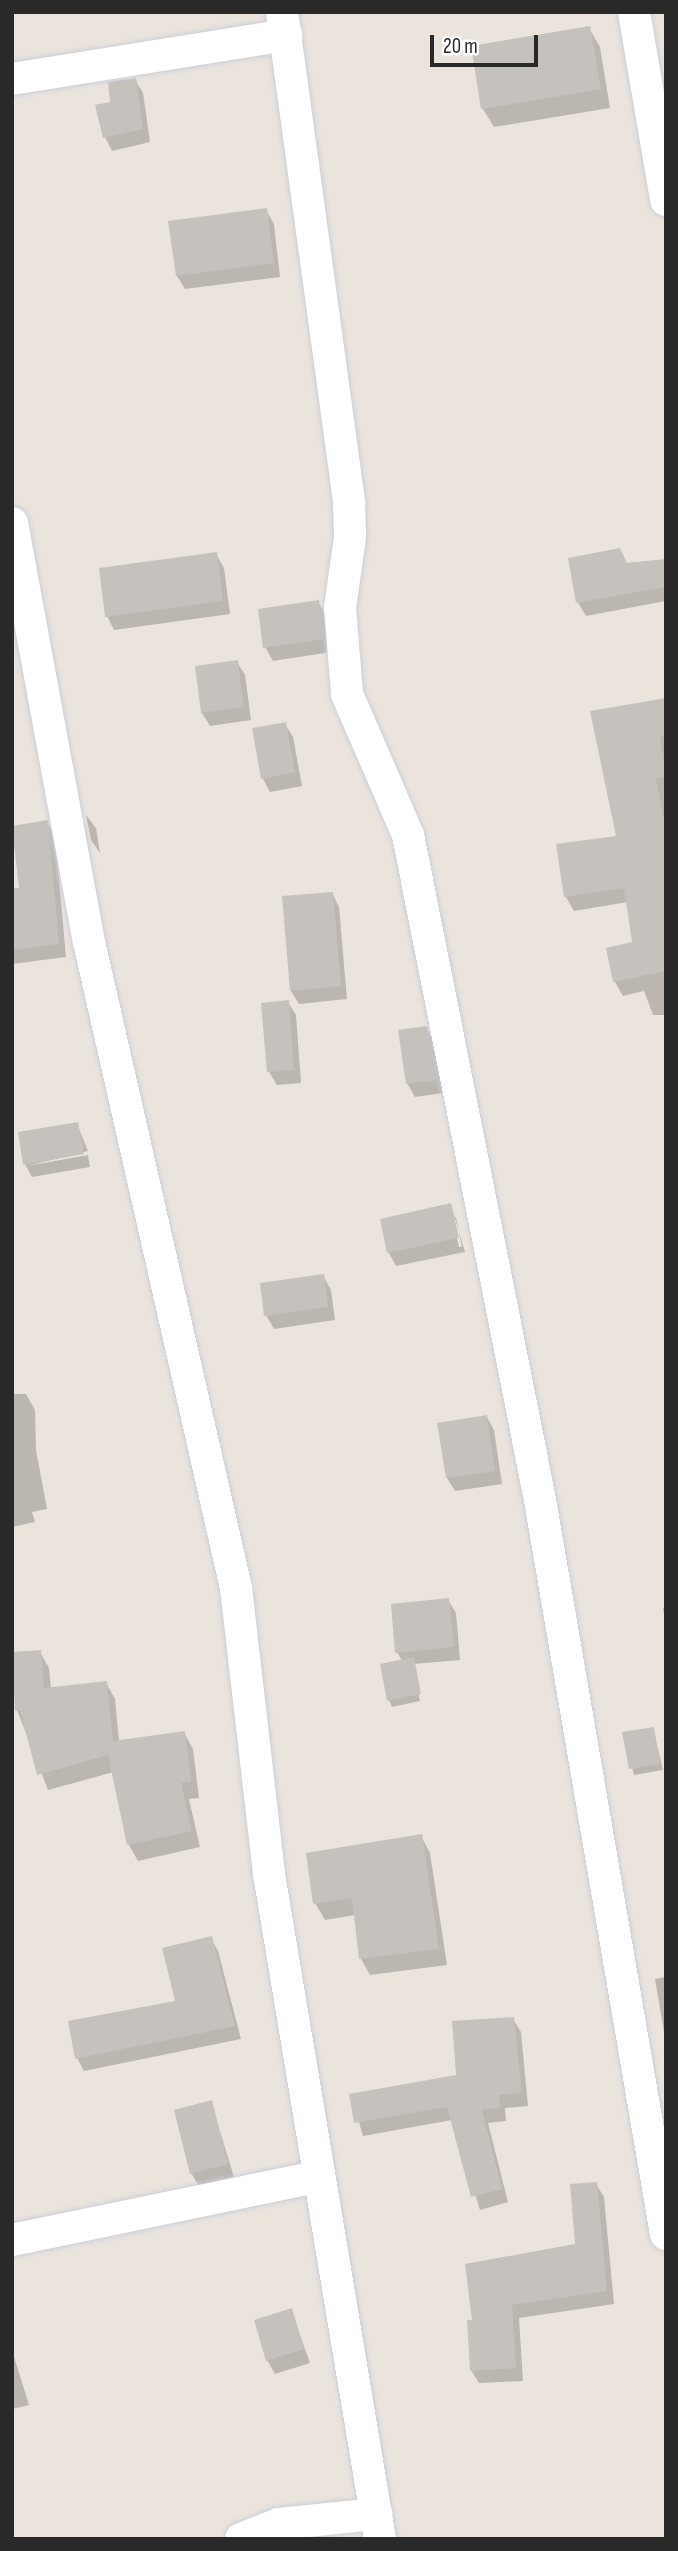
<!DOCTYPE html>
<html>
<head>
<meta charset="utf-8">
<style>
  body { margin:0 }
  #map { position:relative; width:678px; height:2551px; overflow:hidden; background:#eae4dd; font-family:"Sofia Sans Condensed",sans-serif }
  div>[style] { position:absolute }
  .shadow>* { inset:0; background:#0003 }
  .building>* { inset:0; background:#c5c1bc }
  .roads { filter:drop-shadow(0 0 2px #cbced9) drop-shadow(0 0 2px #cbced9) }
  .street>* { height:32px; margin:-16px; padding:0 16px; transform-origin:16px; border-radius:16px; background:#fff }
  span { translate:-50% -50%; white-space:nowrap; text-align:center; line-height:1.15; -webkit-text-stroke:7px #fff; paint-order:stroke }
  .frame { position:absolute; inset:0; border:14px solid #292929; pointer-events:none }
  .scale { position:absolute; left:430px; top:35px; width:108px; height:32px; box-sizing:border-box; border:4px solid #292929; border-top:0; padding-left:9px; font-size:21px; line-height:24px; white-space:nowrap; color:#292929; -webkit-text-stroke:5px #fff; paint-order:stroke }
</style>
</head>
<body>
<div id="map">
  <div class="shadow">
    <div style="clip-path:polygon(589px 28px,600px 47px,610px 108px,494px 127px,483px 109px,473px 47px)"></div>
    <div style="clip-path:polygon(135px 80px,143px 93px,150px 142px,112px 151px,105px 137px,112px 103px)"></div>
    <div style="clip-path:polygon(266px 210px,274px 224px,280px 277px,185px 289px,177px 276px,170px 223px)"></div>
    <div style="clip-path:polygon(216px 554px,224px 568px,230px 614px,114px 630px,107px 616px)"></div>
    <div style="clip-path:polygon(666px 560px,666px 601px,586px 616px,578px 603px,627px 563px)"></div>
    <div style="clip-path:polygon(318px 602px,326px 615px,331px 652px,273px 661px,265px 647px)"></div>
    <div style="clip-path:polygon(237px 662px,245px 675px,251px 720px,210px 726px,202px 713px)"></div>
    <div style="clip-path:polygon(666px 700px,666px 1015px,653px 1015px,644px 991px,623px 996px,615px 982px,608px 949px,634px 944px,628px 902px,574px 911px,566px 897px,558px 846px,618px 838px)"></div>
    <div style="clip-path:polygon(285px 724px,293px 737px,302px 786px,270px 792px,263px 779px)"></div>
    <div style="clip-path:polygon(86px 815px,96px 828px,100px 853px,91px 840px)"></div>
    <div style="clip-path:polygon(47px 822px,55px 835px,66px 957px,12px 964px,12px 890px,21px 889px,12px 828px)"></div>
    <div style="clip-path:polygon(332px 893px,339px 907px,347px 999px,299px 1004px,291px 991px)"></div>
    <div style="clip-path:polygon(288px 1002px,296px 1015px,301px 1083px,277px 1085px,269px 1072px)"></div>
    <div style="clip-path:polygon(426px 1028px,434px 1042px,444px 1093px,415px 1097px,407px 1083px)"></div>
    <div style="clip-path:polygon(77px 1124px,88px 1151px,27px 1166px,88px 1155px,90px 1167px,32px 1177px,25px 1164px,20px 1134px)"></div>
    <div style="clip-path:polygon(evenodd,451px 1205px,465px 1252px,396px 1266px,389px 1253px,451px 1205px,452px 1217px,456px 1217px,462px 1247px,459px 1247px,452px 1217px)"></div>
    <div style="clip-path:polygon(323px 1276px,331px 1290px,335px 1320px,274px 1329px,266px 1315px)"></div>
    <div style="clip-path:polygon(12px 1394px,26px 1394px,35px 1410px,36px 1450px,47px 1509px,32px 1512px,35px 1522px,12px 1527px)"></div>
    <div style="clip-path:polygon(487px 1417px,494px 1430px,502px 1484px,455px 1491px,447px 1478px)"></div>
    <div style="clip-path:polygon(448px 1600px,456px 1613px,460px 1660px,413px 1664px,420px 1701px,392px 1707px,389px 1700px,402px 1661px,397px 1652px)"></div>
    <div style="clip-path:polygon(663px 1608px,666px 1608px,666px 1627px)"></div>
    <div style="clip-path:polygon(40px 1652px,49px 1668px,51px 1689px,106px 1683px,115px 1699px,119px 1741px,184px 1733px,193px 1749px,199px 1798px,189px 1799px,200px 1847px,138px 1861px,129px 1845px,114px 1772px,48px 1790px,17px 1710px)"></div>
    <div style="clip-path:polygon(653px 1729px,663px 1770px,634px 1775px,624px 1734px)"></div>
    <div style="clip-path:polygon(421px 1836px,430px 1853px,447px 1965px,370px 1975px,361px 1959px,355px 1915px,325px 1920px,315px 1903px)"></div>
    <div style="clip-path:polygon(211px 1938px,218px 1951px,241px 2039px,84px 2071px,77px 2058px,178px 2002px)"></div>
    <div style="clip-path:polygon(666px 1977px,666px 2044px,655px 1979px)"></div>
    <div style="clip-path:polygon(513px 2019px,521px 2032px,528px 2106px,505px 2108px,506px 2121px,488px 2123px,508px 2202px,480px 2210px,452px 2120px,363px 2136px,351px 2095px,458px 2076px)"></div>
    <div style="clip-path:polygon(211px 2102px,234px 2177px,199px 2186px,191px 2173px)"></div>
    <div style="clip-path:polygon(596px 2184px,604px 2197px,614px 2304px,519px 2318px,523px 2381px,479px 2383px,471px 2370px,474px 2322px,577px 2245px)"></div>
    <div style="clip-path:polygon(291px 2310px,310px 2363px,275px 2374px,267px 2360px)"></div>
    <div style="clip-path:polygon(12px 2350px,29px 2405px,12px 2409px)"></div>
  </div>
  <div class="building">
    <div style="clip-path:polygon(590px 26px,601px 89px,481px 109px,471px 46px)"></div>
    <div style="clip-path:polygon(136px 78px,143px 129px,103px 138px,95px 105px,110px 102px,108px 82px)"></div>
    <div style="clip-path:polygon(267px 208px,274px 263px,176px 276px,168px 221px)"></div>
    <div style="clip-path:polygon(620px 548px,627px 563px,666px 559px,666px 587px,576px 603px,568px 558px)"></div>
    <div style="clip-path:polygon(217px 552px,223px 601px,105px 617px,99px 568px)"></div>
    <div style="clip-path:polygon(319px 600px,324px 639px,263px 648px,258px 609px)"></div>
    <div style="clip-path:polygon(238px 660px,244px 707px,201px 713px,195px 666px)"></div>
    <div style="clip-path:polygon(666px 698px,666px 736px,660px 737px,666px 777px,656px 779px,666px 830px,666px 971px,613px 982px,606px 948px,632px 942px,624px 888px,564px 897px,556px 844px,616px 836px,590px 711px)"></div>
    <div style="clip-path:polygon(286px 722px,295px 772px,261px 779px,252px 728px)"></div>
    <div style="clip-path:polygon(48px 820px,59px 944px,12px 950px,12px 888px,19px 888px,12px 826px)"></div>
    <div style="clip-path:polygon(333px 892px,341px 986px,290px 991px,282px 896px)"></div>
    <div style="clip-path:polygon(289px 1000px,294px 1070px,267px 1072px,261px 1003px)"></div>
    <div style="clip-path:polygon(427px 1026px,438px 1080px,406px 1084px,398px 1030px)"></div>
    <div style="clip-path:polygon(78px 1122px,84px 1154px,23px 1165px,18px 1132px)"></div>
    <div style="clip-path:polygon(451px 1203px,459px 1238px,387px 1253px,380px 1219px)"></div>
    <div style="clip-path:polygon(324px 1274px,328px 1307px,264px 1316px,260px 1283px)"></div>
    <div style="clip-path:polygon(487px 1415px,495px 1471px,446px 1478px,437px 1423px)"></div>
    <div style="clip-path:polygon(449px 1598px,454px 1647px,395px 1653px,391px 1604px)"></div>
    <div style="clip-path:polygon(41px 1650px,44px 1688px,107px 1681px,113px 1741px,185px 1731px,191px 1782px,181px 1783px,192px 1831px,127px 1845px,108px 1755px,37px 1775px,20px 1710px,15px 1711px,12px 1652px)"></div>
    <div style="clip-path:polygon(414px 1657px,421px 1694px,387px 1701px,380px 1664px)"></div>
    <div style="clip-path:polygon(654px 1727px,660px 1764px,629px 1769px,622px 1732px)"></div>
    <div style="clip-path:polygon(422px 1834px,439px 1949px,359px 1959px,352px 1898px,313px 1904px,306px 1853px)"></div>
    <div style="clip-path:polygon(212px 1936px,235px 2026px,75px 2059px,68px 2021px,175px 2001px,162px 1948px)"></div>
    <div style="clip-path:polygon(514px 2017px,522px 2093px,499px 2095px,500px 2108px,482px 2110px,502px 2189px,471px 2197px,447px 2107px,354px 2123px,349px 2094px,456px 2075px,452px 2021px)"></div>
    <div style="clip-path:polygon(212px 2100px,228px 2164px,190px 2174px,174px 2110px)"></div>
    <div style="clip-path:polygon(597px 2182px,607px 2291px,512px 2305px,516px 2368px,470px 2371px,467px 2320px,472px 2320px,465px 2264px,575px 2244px,570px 2184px)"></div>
    <div style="clip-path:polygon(292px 2308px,304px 2349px,266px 2361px,254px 2320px)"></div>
  </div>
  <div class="roads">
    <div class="street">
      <div style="left:282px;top:12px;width:497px;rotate:82.2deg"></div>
      <div style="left:349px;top:504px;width:33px;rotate:88deg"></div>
      <div style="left:350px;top:537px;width:72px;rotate:98deg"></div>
      <div style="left:340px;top:608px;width:86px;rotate:85.3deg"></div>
      <div style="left:347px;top:694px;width:154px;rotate:66.6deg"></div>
      <div style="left:408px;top:835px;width:678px;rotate:78.77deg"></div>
      <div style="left:540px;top:1500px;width:745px;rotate:80.26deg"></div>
      <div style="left:634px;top:12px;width:191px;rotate:80.3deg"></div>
      <div style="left:12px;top:79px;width:278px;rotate:-9.1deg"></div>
      <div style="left:12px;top:523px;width:426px;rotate:79.6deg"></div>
      <div style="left:89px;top:942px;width:663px;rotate:77.18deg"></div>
      <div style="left:236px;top:1588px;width:288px;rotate:83.4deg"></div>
      <div style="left:269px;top:1874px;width:674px;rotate:80.52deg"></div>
      <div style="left:12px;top:2240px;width:310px;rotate:-11.7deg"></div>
      <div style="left:241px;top:2539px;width:41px;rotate:-21.5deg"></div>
      <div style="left:279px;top:2524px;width:98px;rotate:-5.9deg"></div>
    </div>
  </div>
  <div class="frame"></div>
  <div class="scale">20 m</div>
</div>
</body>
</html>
